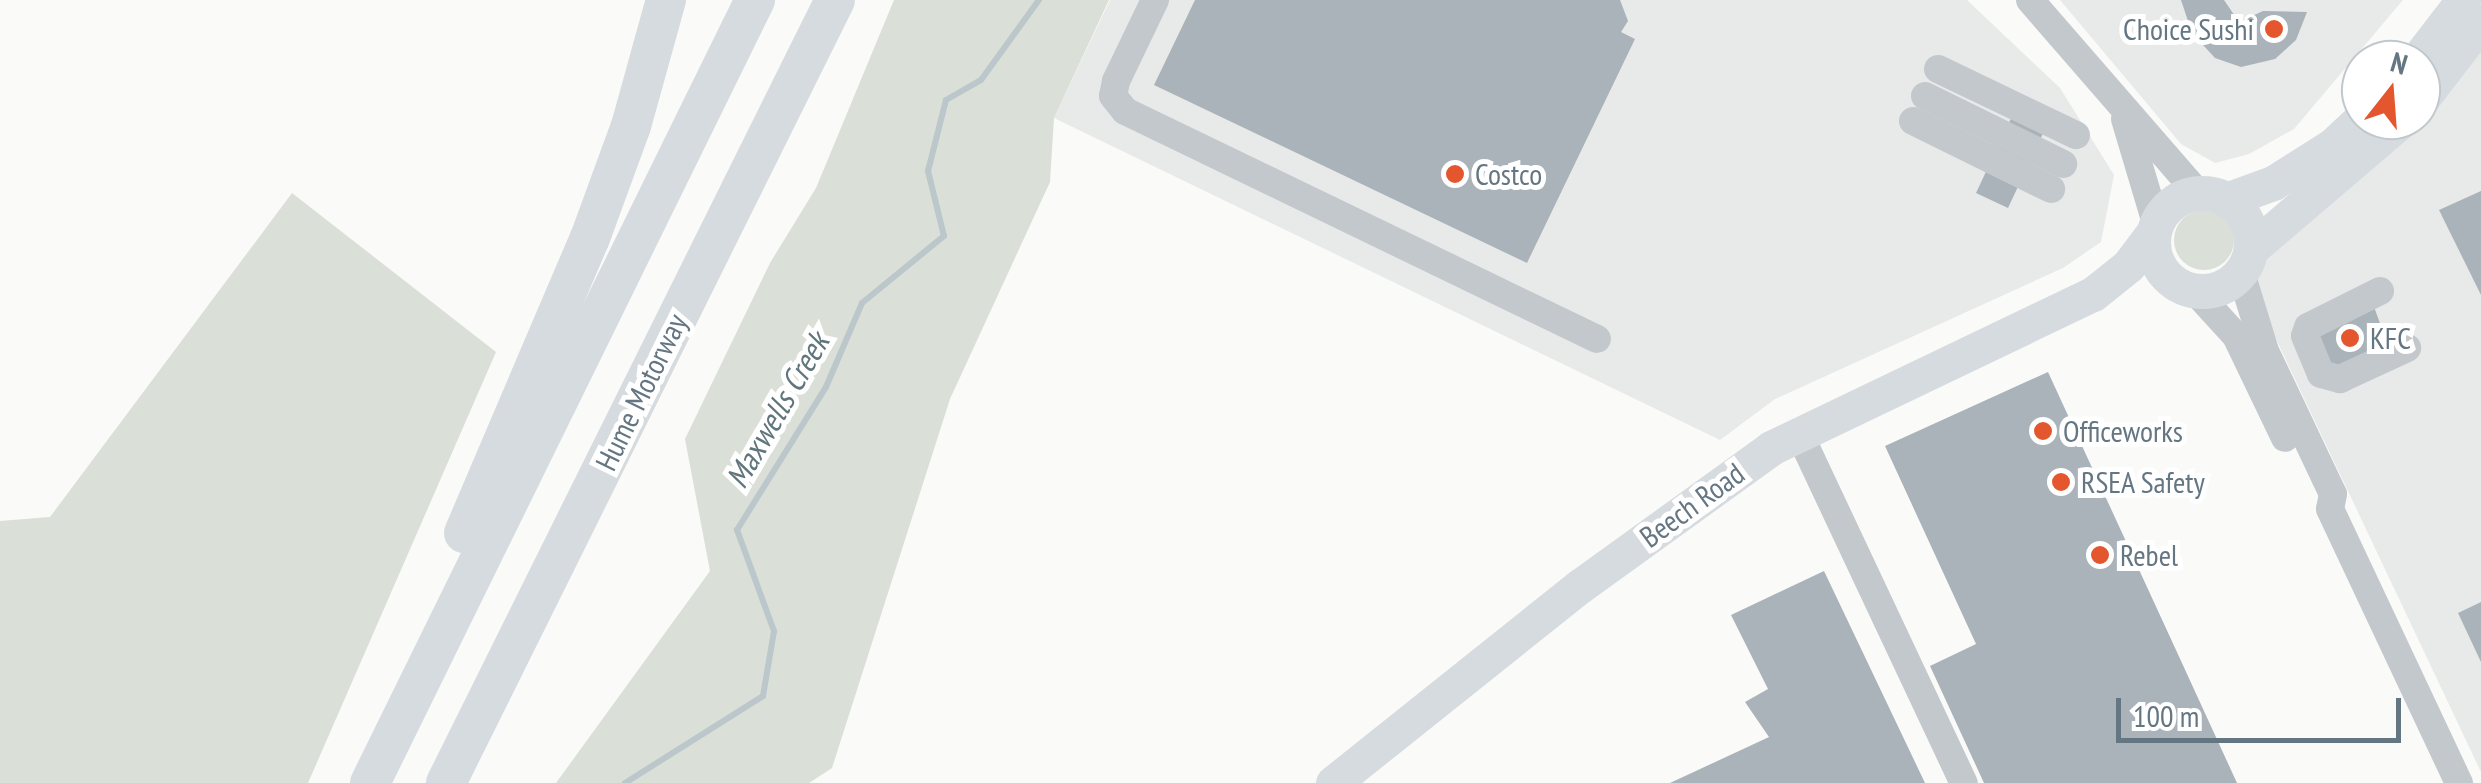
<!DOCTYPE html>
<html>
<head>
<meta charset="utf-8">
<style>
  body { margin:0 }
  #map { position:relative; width:2481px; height:783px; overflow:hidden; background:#fafaf8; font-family:"PT Sans Narrow",sans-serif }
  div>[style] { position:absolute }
  .built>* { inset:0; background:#e8e9e9 }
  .green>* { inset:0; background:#dadfd7 }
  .round { border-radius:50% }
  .stream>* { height:6px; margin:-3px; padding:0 3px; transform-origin:3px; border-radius:3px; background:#bbc7cb }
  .building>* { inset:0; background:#aab3b9 }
  .minor>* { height:28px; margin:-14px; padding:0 14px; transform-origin:14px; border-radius:14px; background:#c3c8cc }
  .major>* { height:35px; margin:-17.5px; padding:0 17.5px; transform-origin:17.5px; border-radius:17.5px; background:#d6dbdf }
  .major>.ring { margin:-17.5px; padding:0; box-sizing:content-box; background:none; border:35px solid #d6dbdf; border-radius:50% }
  .highway>* { height:40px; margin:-20px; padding:0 20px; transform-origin:20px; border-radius:20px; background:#d6dbdf }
  .dots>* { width:28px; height:28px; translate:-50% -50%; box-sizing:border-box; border:5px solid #fff; border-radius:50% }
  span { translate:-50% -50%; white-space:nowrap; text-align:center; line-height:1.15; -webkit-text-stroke:10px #fff; paint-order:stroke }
  .poi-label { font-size:30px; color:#657683 }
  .right { translate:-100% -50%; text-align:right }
  .left { translate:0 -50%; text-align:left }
  .street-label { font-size:30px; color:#657683 }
  .water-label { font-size:32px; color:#60757c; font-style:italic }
  .north { position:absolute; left:2341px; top:40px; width:100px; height:100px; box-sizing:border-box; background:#fff; border:2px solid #c1c8cd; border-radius:50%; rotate:17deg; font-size:28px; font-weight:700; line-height:40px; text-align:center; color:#657683 }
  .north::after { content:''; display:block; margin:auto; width:35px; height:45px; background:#e4572e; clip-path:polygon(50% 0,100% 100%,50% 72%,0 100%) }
  .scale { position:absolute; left:2116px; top:698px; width:285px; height:45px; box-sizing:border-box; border:5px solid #657683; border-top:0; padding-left:12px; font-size:30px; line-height:35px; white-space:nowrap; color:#657683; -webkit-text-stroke:8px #fff; paint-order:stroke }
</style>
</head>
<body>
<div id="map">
  <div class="built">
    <div style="clip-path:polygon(1110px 0,1967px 0,2060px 88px,2114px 175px,2101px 242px,2063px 268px,1775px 399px,1720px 440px,1054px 118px)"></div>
    <div style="clip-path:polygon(2060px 0,2403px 0,2294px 129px,2249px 154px,2215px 163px,2181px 144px)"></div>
    <div style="clip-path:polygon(2481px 42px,2481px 772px,2258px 301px,2257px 271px,2282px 236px,2421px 120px)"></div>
  </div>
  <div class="green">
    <div style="clip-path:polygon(894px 0,1109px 0,1054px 118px,1050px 182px,950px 399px,832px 768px,809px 783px,556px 783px,710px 571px,685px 439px,770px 263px,816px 188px)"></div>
    <div style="clip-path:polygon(292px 193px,496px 352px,308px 783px,0 783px,0 521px,50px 517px)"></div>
    <div class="round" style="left:2174px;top:210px;width:60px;height:60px"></div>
  </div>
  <div class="stream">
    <div style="left:625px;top:783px;width:163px;rotate:-32.2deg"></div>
    <div style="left:763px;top:696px;width:66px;rotate:-80.4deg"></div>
    <div style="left:774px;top:631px;width:108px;rotate:-110.1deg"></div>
    <div style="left:737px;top:530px;width:168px;rotate:-58.1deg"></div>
    <div style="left:826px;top:387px;width:91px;rotate:-66.8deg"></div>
    <div style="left:862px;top:303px;width:106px;rotate:-39.3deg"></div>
    <div style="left:944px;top:236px;width:67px;rotate:-103.8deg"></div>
    <div style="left:928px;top:171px;width:73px;rotate:-75.8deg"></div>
    <div style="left:946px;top:100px;width:40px;rotate:-29.7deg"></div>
    <div style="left:981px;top:80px;width:99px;rotate:-54.1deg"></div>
  </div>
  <div class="building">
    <div style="clip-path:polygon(1195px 0,1620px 0,1628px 21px,1621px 32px,1635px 39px,1527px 263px,1154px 85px)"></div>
    <div style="clip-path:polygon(2181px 0,2224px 0,2239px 22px,2263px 11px,2307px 12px,2296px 40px,2275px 59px,2241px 67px,2215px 58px,2192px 33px)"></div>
    <div style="clip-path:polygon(2022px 95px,2054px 110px,2008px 208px,1976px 193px)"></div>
    <div style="clip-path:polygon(2481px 191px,2481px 295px,2439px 210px)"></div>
    <div style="clip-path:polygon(2373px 304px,2389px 348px,2329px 371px,2311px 334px)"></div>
    <div style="clip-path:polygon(2048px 372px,2176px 650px,2237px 783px,1984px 783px,1930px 666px,1976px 644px,1885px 446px)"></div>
    <div style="clip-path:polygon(1824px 571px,1925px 783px,1670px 783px,1769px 737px,1745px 702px,1768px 689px,1731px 615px)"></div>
    <div style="clip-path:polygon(2481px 602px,2481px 662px,2458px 613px)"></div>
  </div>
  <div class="minor">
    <div style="left:1155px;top:0;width:90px;rotate:115.7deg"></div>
    <div style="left:1116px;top:81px;width:15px;rotate:101deg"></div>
    <div style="left:1113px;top:96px;width:19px;rotate:51deg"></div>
    <div style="left:1125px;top:111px;width:524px;rotate:25.78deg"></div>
    <div style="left:2030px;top:0;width:256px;rotate:49deg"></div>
    <div style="left:1938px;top:69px;width:153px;rotate:25.6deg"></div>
    <div style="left:1925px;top:96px;width:154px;rotate:26.2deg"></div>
    <div style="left:2125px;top:119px;width:109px;rotate:73.4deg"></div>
    <div style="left:1913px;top:121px;width:154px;rotate:26.2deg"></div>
    <div style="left:2241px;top:273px;width:82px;rotate:72.9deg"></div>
    <div style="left:2265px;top:351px;width:158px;rotate:64.6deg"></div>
    <div style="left:2333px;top:494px;width:15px;rotate:101deg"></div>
    <div style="left:2330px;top:509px;width:303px;rotate:64.8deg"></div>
    <div style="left:2195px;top:291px;width:61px;rotate:47.7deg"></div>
    <div style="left:2236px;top:336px;width:113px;rotate:64.3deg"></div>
    <div style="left:2380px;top:291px;width:80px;rotate:153.4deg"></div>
    <div style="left:2308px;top:327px;width:9px;rotate:108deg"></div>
    <div style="left:2305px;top:336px;width:41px;rotate:67.2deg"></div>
    <div style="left:2321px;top:374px;width:20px;rotate:15deg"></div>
    <div style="left:2340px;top:379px;width:74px;rotate:-24.8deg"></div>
    <div style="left:1799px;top:433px;width:387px;rotate:64.8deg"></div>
  </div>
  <div class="major">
    <div style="left:2417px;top:60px;width:76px;rotate:-52.5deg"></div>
    <div style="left:2421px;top:100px;width:98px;rotate:-52.4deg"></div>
    <div class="ring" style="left:2153px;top:193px;width:63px;height:63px"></div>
    <div style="left:2226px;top:200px;width:50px;rotate:-19.9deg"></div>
    <div style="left:2273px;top:183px;width:71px;rotate:-32.3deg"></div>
    <div style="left:2333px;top:145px;width:38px;rotate:-43deg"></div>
    <div style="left:2251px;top:249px;width:199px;rotate:-40.5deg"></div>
    <div style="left:1333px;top:783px;width:316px;rotate:-38.6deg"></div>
    <div style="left:1580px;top:586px;width:236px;rotate:-35.8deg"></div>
    <div style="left:1771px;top:448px;width:357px;rotate:-25.6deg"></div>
    <div style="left:2093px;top:294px;width:45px;rotate:-38.7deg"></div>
    <div style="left:2128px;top:266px;width:41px;rotate:-52.9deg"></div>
  </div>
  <div class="highway">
    <div style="left:464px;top:533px;width:321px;rotate:-66.9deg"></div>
    <div style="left:590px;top:238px;width:119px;rotate:-69.9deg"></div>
    <div style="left:631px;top:126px;width:131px;rotate:-74.5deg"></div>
    <div style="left:370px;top:783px;width:873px;rotate:-63.82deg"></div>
    <div style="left:446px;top:783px;width:874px;rotate:-63.58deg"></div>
  </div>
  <div class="dots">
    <div style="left:2274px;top:29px;background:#e4572e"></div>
    <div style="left:1455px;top:174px;background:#e4572e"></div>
    <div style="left:2350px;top:338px;background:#e4572e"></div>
    <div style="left:2043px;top:431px;background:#e4572e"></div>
    <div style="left:2061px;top:482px;background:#e4572e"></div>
    <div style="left:2100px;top:555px;background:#e4572e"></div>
  </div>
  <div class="poi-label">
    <span class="right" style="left:2254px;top:29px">Choice Sushi</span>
    <span class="left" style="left:1475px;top:174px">Costco</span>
    <span class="left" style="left:2370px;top:338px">KFC</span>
    <span class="left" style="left:2063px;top:431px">Officeworks</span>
    <span class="left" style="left:2081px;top:482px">RSEA Safety</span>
    <span class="left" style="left:2120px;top:555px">Rebel</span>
  </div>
  <div class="street-label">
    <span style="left:641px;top:392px;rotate:-64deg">Hume Motorway</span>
    <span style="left:1692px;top:505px;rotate:-36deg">Beech Road</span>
  </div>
  <div class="water-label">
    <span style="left:777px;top:410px;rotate:-60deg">Maxwells Creek</span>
  </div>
  <div class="north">N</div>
  <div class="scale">100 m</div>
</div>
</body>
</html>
